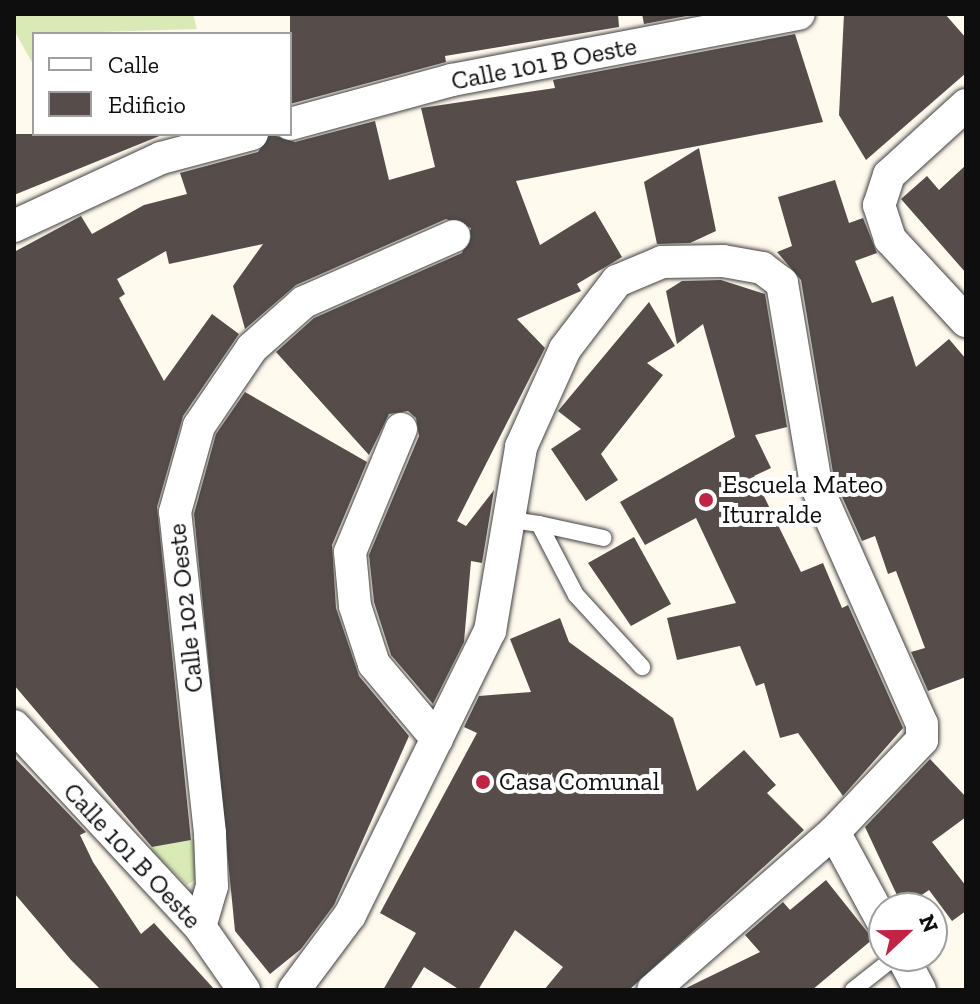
<!DOCTYPE html>
<html>
<head>
<meta charset="utf-8">
<style>
  body { margin:0 }
  #map { position:relative; width:980px; height:1004px; overflow:hidden; background:#fff9ee; font-family:"Zilla Slab",serif }
  div>[style] { position:absolute }
  .green>* { inset:0; background:#daeab7 }
  .building>* { inset:0; background:#564d4a }
  .roads { filter:drop-shadow(0 0 2px #414141) drop-shadow(0 0 2px #414141) }
  .service>* { height:16px; margin:-8px; padding:0 8px; transform-origin:8px; border-radius:8px; background:#fff }
  .minor>* { height:32px; margin:-16px; padding:0 16px; transform-origin:16px; border-radius:16px; background:#fff }
  .dots>* { width:22px; height:22px; translate:-50% -50%; box-sizing:border-box; border:4px solid #fff; border-radius:50% }
  span { translate:-50% -50%; white-space:nowrap; text-align:center; line-height:1.15; -webkit-text-stroke:8px #fff; paint-order:stroke }
  .street-label { font-size:26px; color:#0e0e0e }
  .poi-label { font-size:26px; color:#0e0e0e }
  .left { translate:0 -50%; text-align:left }
  .frame { position:absolute; inset:0; border:16px solid #0e0e0e; pointer-events:none }
  .legend { position:absolute; left:32px; top:32px; width:260px; height:104px; box-sizing:border-box; background:#fff; border:2px solid #9f9f9f; margin:0; padding:10px 14px; list-style:none; font-size:24px; color:#0e0e0e }
  .legend li { display:flex; align-items:center; gap:16px; height:40px }
  .legend b { width:40px; border:2px solid #9f9f9f }
  .north { position:absolute; left:868px; top:892px; width:80px; height:80px; box-sizing:border-box; background:#fff; border:2px solid #9f9f9f; border-radius:50%; rotate:68deg; font-size:22px; font-weight:700; line-height:32px; text-align:center; color:#0e0e0e }
  .north::after { content:''; display:block; margin:auto; width:28px; height:36px; background:#bf2445; clip-path:polygon(50% 0,100% 100%,50% 72%,0 100%) }
</style>
</head>
<body>
<div id="map">
  <div class="green">
    <div style="clip-path:polygon(14px 14px,193px 14px,197px 29px,34px 34px,34px 66px,14px 30px)"></div>
    <div style="clip-path:polygon(200px 838px,200px 876px,187px 885px,149px 848px)"></div>
  </div>
  <div class="building">
    <div style="clip-path:polygon(290px 14px,618px 14px,619px 27px,445px 56px,446px 62px,290px 104px)"></div>
    <div style="clip-path:polygon(642px 14px,697px 14px,644px 24px)"></div>
    <div style="clip-path:polygon(844px 14px,945px 14px,966px 38px,966px 73px,866px 160px,839px 115px)"></div>
    <div style="clip-path:polygon(795px 34px,823px 122px,516px 181px,540px 245px,595px 211px,622px 257px,577px 284px,581px 291px,517px 319px,545px 348px,457px 521px,466px 526px,494px 490px,482px 563px,471px 561px,464px 642px,433px 704px,391px 655px,374px 602px,369px 555px,419px 436px,416px 418px,408px 411px,389px 414px,369px 455px,276px 352px,314px 318px,462px 253px,471px 228px,446px 219px,296px 285px,245px 329px,233px 286px,263px 244px,169px 264px,166px 251px,117px 279px,125px 294px,119px 298px,164px 381px,212px 314px,239px 334px,183px 416px,157px 507px,191px 840px,152px 847px,14px 685px,14px 252px,81px 216px,92px 234px,144px 205px,187px 194px,180px 173px,258px 152px,270px 134px,295px 142px,375px 121px,389px 180px,435px 167px,421px 108px,555px 88px,553px 80px)"></div>
    <div style="clip-path:polygon(14px 134px,162px 134px,162px 135px,14px 195px)"></div>
    <div style="clip-path:polygon(699px 148px,716px 231px,690px 243px,657px 244px,644px 182px)"></div>
    <div style="clip-path:polygon(966px 165px,966px 273px,901px 199px,927px 176px,939px 190px)"></div>
    <div style="clip-path:polygon(835px 180px,849px 223px,863px 218px,877px 253px,855px 261px,872px 303px,893px 296px,916px 367px,949px 339px,966px 359px,966px 677px,928px 691px,911px 652px,925px 648px,896px 571px,888px 574px,875px 536px,862px 541px,834px 479px,801px 280px,777px 252px,792px 246px,778px 197px)"></div>
    <div style="clip-path:polygon(721px 280px,765px 294px,787px 427px,755px 435px,771px 468px,754px 476px,801px 572px,823px 563px,842px 608px,848px 605px,903px 728px,843px 796px,798px 733px,780px 738px,764px 683px,756px 686px,740px 646px,677px 660px,667px 618px,736px 603px,696px 518px,645px 545px,620px 502px,735px 437px,703px 324px,677px 344px,666px 291px,682px 281px)"></div>
    <div style="clip-path:polygon(649px 302px,675px 346px,647px 363px,663px 375px,601px 454px,618px 480px,586px 501px,551px 449px,581px 429px,558px 411px)"></div>
    <div style="clip-path:polygon(245px 392px,367px 462px,332px 545px,336px 608px,359px 676px,409px 736px,334px 905px,301px 949px,270px 974px,235px 931px,194px 514px,216px 434px)"></div>
    <div style="clip-path:polygon(634px 537px,671px 604px,631px 626px,588px 563px)"></div>
    <div style="clip-path:polygon(560px 618px,569px 642px,673px 718px,697px 791px,744px 750px,776px 785px,767px 793px,804px 830px,629px 990px,544px 990px,563px 967px,515px 930px,478px 990px,460px 990px,424px 967px,410px 990px,383px 990px,416px 933px,380px 913px,477px 733px,464px 727px,479px 696px,531px 692px,510px 639px)"></div>
    <div style="clip-path:polygon(14px 757px,86px 832px,80px 835px,93px 862px,141px 934px,154px 923px,215px 990px,101px 990px,71px 960px,14px 893px)"></div>
    <div style="clip-path:polygon(930px 759px,966px 797px,966px 817px,932px 842px,966px 886px,966px 911px,952px 921px,929px 890px,903px 908px,865px 827px)"></div>
    <div style="clip-path:polygon(826px 880px,873px 939px,812px 990px,682px 990px,760px 952px,745px 935px,783px 902px,790px 910px)"></div>
  </div>
  <div class="roads">
    <div class="service">
      <div style="left:511px;top:520px;width:28px;rotate:8deg"></div>
      <div style="left:539px;top:524px;width:80px;rotate:62.5deg"></div>
      <div style="left:576px;top:595px;width:98px;rotate:47.5deg"></div>
      <div style="left:539px;top:524px;width:66px;rotate:12.2deg"></div>
      <div style="left:853px;top:990px;width:55px;rotate:-38.3deg"></div>
    </div>
    <div class="minor">
      <div style="left:966px;top:105px;width:104px;rotate:137.7deg"></div>
      <div style="left:889px;top:175px;width:32px;rotate:108deg"></div>
      <div style="left:879px;top:205px;width:36px;rotate:72deg"></div>
      <div style="left:890px;top:239px;width:112px;rotate:47.2deg"></div>
      <div style="left:290px;top:124px;width:168px;rotate:-15.2deg"></div>
      <div style="left:452px;top:80px;width:353px;rotate:-10.8deg"></div>
      <div style="left:14px;top:226px;width:162px;rotate:-24.8deg"></div>
      <div style="left:161px;top:158px;width:94px;rotate:-14.8deg"></div>
      <div style="left:401px;top:429px;width:133px;rotate:112.5deg"></div>
      <div style="left:350px;top:552px;width:54px;rotate:84.7deg"></div>
      <div style="left:355px;top:606px;width:61px;rotate:71.9deg"></div>
      <div style="left:374px;top:664px;width:98px;rotate:50deg"></div>
      <div style="left:14px;top:726px;width:274px;rotate:47.2deg"></div>
      <div style="left:200px;top:927px;width:77px;rotate:55.1deg"></div>
      <div style="left:834px;top:832px;width:105px;rotate:61.5deg"></div>
      <div style="left:200px;top:927px;width:43px;rotate:-73.7deg"></div>
      <div style="left:212px;top:886px;width:53px;rotate:-92.2deg"></div>
      <div style="left:210px;top:833px;width:323px;rotate:-96.2deg"></div>
      <div style="left:175px;top:512px;width:89px;rotate:-74.4deg"></div>
      <div style="left:199px;top:426px;width:94px;rotate:-55.8deg"></div>
      <div style="left:252px;top:348px;width:69px;rotate:-41.5deg"></div>
      <div style="left:304px;top:302px;width:164px;rotate:-23.7deg"></div>
      <div style="left:902px;top:956px;width:38px;rotate:62deg"></div>
      <div style="left:294px;top:990px;width:94px;rotate:-53.3deg"></div>
      <div style="left:350px;top:915px;width:317px;rotate:-63.8deg"></div>
      <div style="left:490px;top:631px;width:187px;rotate:-80.4deg"></div>
      <div style="left:521px;top:447px;width:107px;rotate:-65.8deg"></div>
      <div style="left:565px;top:349px;width:86px;rotate:-52.6deg"></div>
      <div style="left:617px;top:281px;width:49px;rotate:-22.9deg"></div>
      <div style="left:662px;top:262px;width:61px;rotate:-0.9deg"></div>
      <div style="left:723px;top:261px;width:40px;rotate:10deg"></div>
      <div style="left:762px;top:268px;width:25px;rotate:37deg"></div>
      <div style="left:782px;top:283px;width:205px;rotate:80.4deg"></div>
      <div style="left:816px;top:485px;width:261px;rotate:66.1deg"></div>
      <div style="left:922px;top:724px;width:16px;rotate:90deg"></div>
      <div style="left:922px;top:740px;width:127px;rotate:133.7deg"></div>
      <div style="left:834px;top:832px;width:240px;rotate:138.9deg"></div>
    </div>
  </div>
  <div class="dots">
    <div style="left:706px;top:500px;background:#bf2445"></div>
    <div style="left:483px;top:782px;background:#bf2445"></div>
  </div>
  <div class="street-label">
    <span style="left:544px;top:64px;rotate:-11deg">Calle 101 B Oeste</span>
    <span style="left:186px;top:608px;rotate:-96deg">Calle 102 Oeste</span>
    <span style="left:132px;top:856px;rotate:47deg">Calle 101 B Oeste</span>
  </div>
  <div class="poi-label">
    <span class="left" style="left:722px;top:500px">Escuela Mateo<br>Iturralde</span>
    <span class="left" style="left:499px;top:782px">Casa Comunal</span>
  </div>
  <div class="frame"></div>
  <ul class="legend">
  <li><b style="height:10px;background:#fff"></b>Calle</li>
  <li><b style="height:22px;background:#564d4a"></b>Edificio</li>
  </ul>
  <div class="north">N</div>
</div>
</body>
</html>
